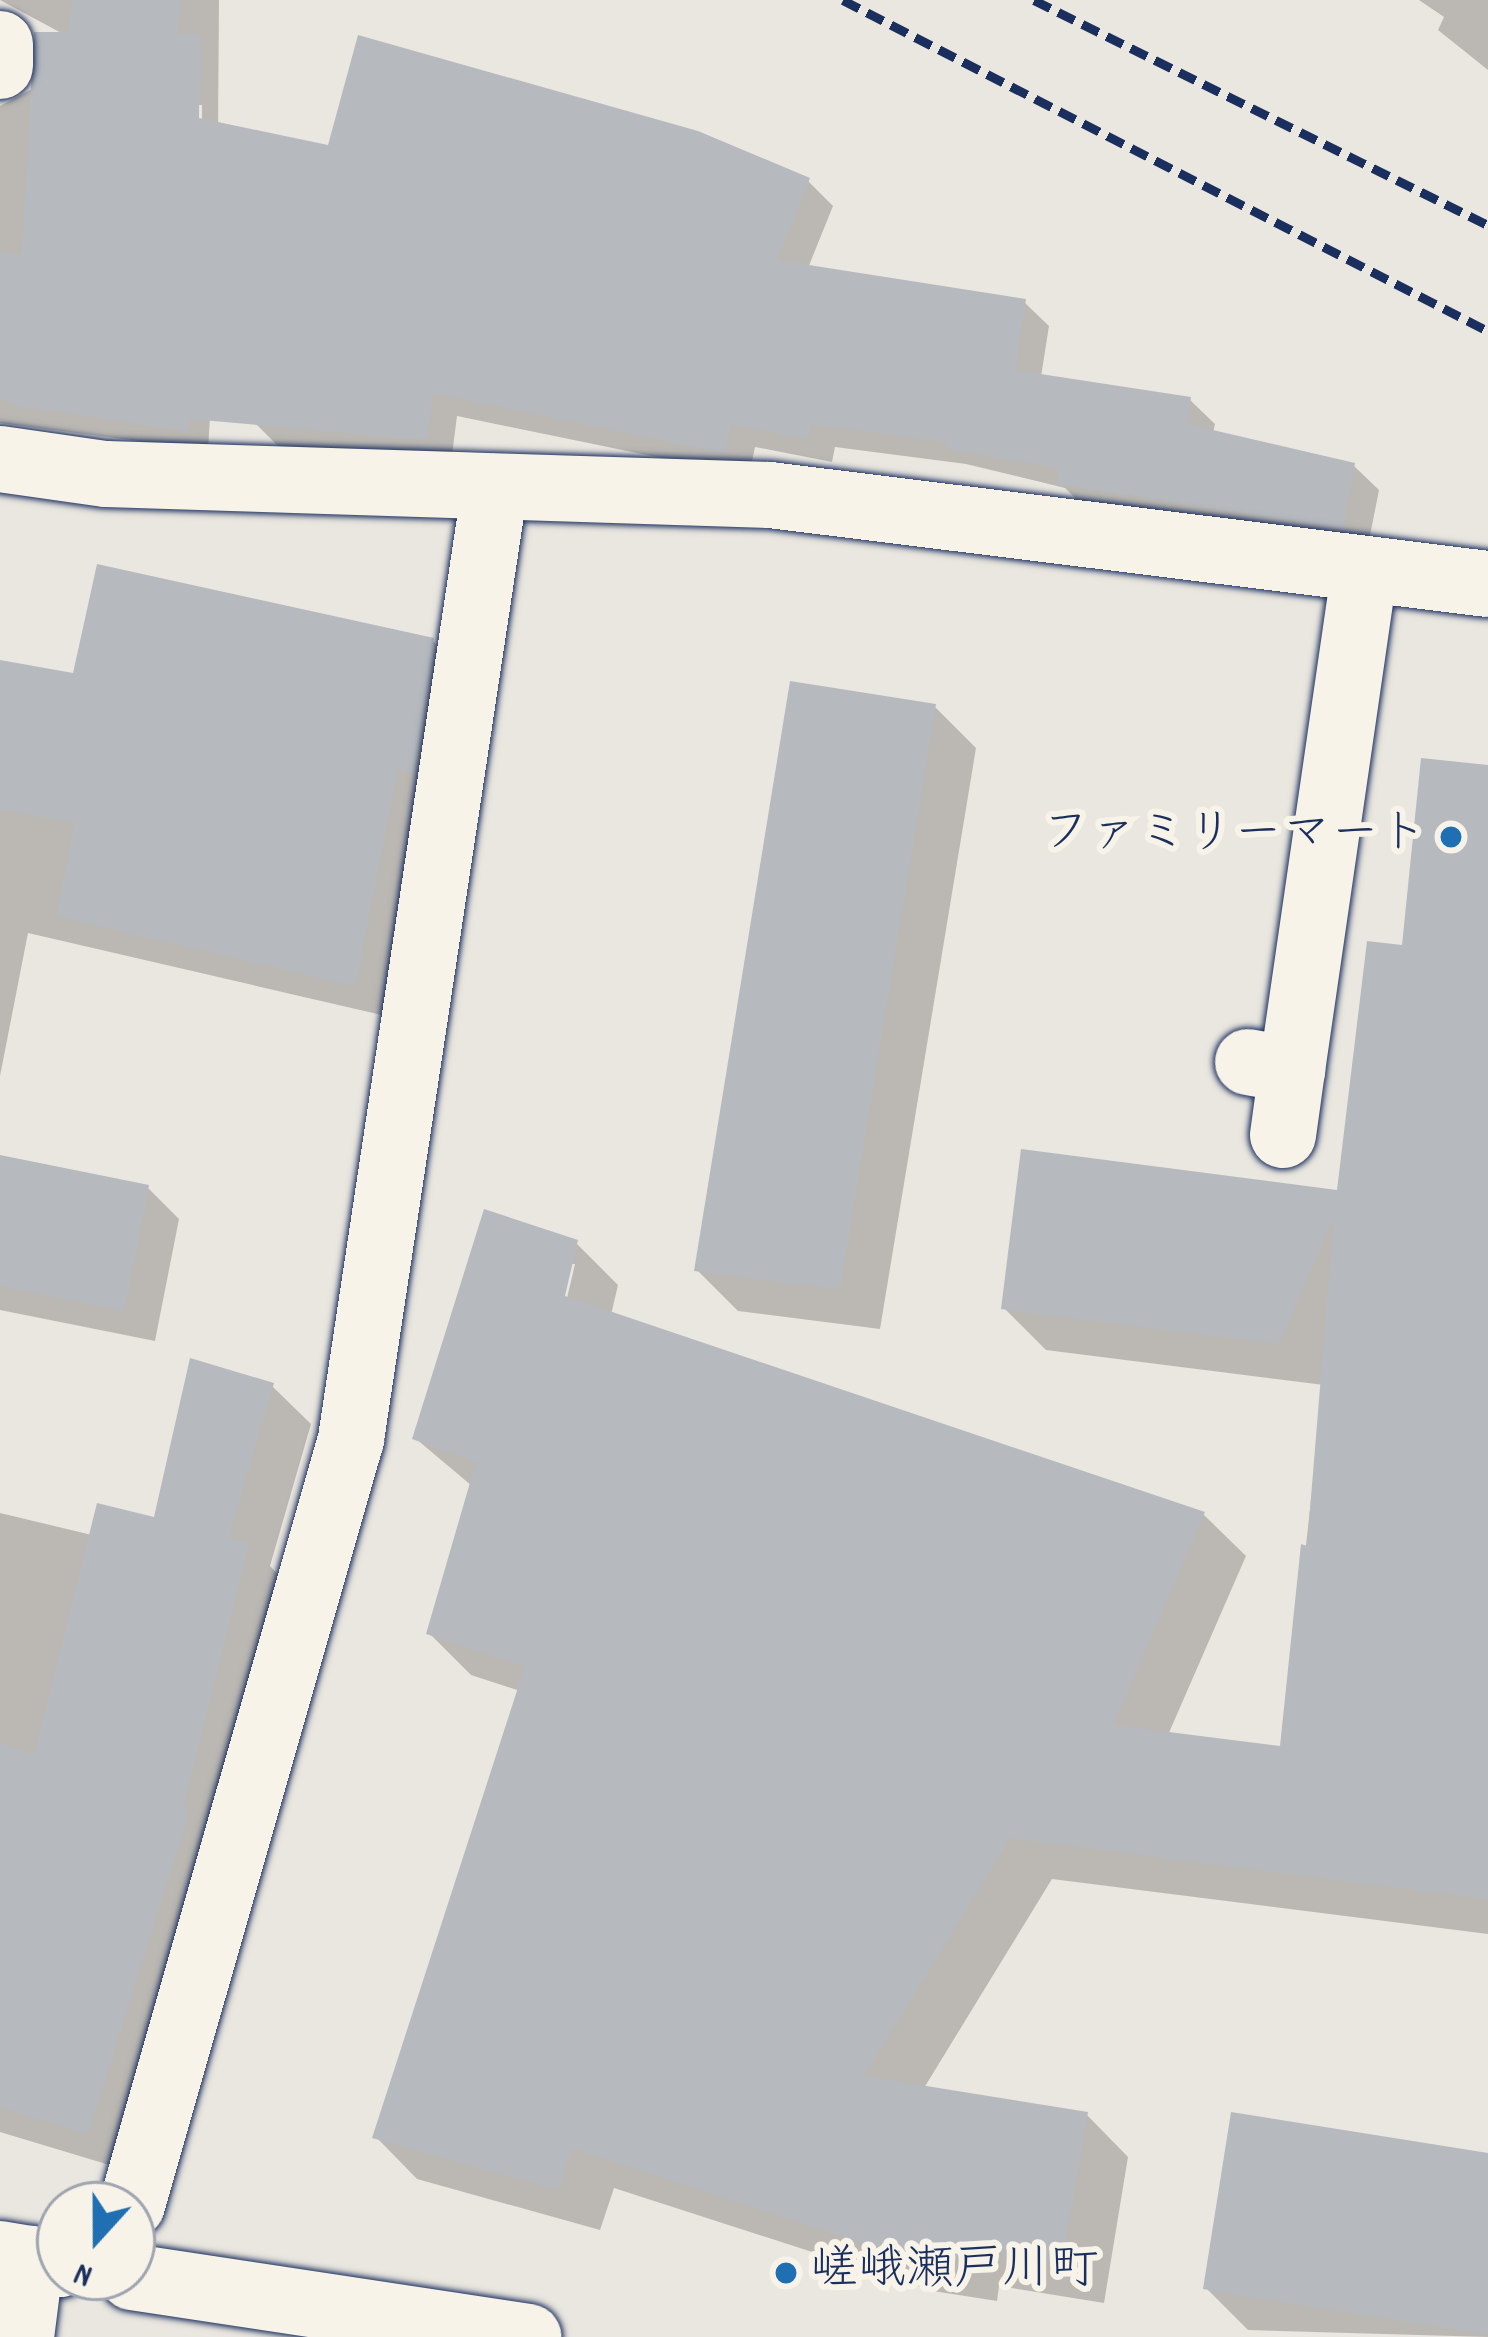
<!DOCTYPE html>
<html>
<head>
<meta charset="utf-8">
<style>
  body { margin:0 }
  #map { position:relative; width:1488px; height:2337px; overflow:hidden; background:#eae7e0; font-family:Dekko,"Klee One",sans-serif }
  div>[style] { position:absolute }
  .shadow>* { inset:0; background:#0003 }
  .building>* { inset:0; background:#b6babf }
  .roads { filter:drop-shadow(0 0 3px #1b2f5e) drop-shadow(0 0 3px #1b2f5e) }
  .minor>* { height:66px; margin:-33px; padding:0 33px; transform-origin:33px; border-radius:33px; background:#f7f3e8 }
  .major>* { height:66px; margin:-33px; padding:0 33px; transform-origin:33px; border-radius:33px; background:#f7f3e8 }
  .rail>* { height:9px; margin-top:-4.5px; transform-origin:0; background:repeating-linear-gradient(90deg,#1b2f5e 0 18px,transparent 0 27px) }
  .dots>* { width:33px; height:33px; translate:-50% -50%; box-sizing:border-box; border:6px solid #f7f3e8; border-radius:50% }
  span { translate:-50% -50%; white-space:nowrap; text-align:center; line-height:1.15; -webkit-text-stroke:12px #f7f3e8; paint-order:stroke }
  .poi-label { font-size:48px; color:#1b2f5e }
  .right { translate:-100% -50%; text-align:right }
  .left { translate:0 -50%; text-align:left }
  .north { position:absolute; left:36px; top:2181px; width:120px; height:120px; box-sizing:border-box; background:#f7f3e8; border:3px solid #9fa5b1; border-radius:50%; rotate:201deg; font-size:33px; font-weight:700; line-height:48px; text-align:center; color:#1b2f5e }
  .north::after { content:''; display:block; margin:auto; width:42px; height:54px; background:#1f6fb2; clip-path:polygon(50% 0,100% 100%,50% 72%,0 100%) }
</style>
</head>
<body>
<div id="map">
  <div class="shadow">
    <div style="clip-path:polygon(evenodd,0 0,219px 0,218px 134px,227px 143px,208px 450px,0 423px,0 106px,34px 88px,156px 84px,0 0,196px 105px,202px 105px,202px 133px,196px 105px)"></div>
    <div style="clip-path:polygon(1419px 0,1488px 0,1488px 70px,1438px 30px,1444px 17px)"></div>
    <div style="clip-path:polygon(808px 181px,833px 206px,808px 268px,1024px 302px,1049px 326px,1041px 377px,1190px 400px,1215px 424px,1213px 433px,1354px 466px,1379px 490px,1367px 551px,1085px 508px,1065px 488px,966px 464px,835px 447px,832px 462px,755px 447px,749px 476px,457px 416px,451px 463px,278px 446px,254px 422px)"></div>
    <div style="clip-path:polygon(433px 641px,465px 673px,386px 1016px,28px 933px,0 1076px,0 663px,75px 676px)"></div>
    <div style="clip-path:polygon(935px 707px,976px 748px,880px 1329px,738px 1311px,697px 1270px)"></div>
    <div style="clip-path:polygon(evenodd,1488px 768px,1488px 1934px,1052px 1879px,924px 2088px,1087px 2115px,1128px 2157px,1104px 2303px,999px 2286px,997px 2301px,933px 2291px,614px 2188px,600px 2230px,417px 2179px,376px 2137px,520px 1691px,471px 1675px,429px 1633px,472px 1486px,415px 1438px,576px 1243px,618px 1285px,611px 1315px,1204px 1515px,1246px 1556px,1168px 1735px,1283px 1749px,1324px 1385px,1046px 1350px,1004px 1308px,1340px 1193px,1405px 948px,1488px 768px,569px 1264px,575px 1264px,564px 1311px,559px 1310px,569px 1264px)"></div>
    <div style="clip-path:polygon(0 1158px,148px 1188px,179px 1219px,155px 1341px,0 1310px)"></div>
    <div style="clip-path:polygon(272px 1386px,311px 1424px,270px 1566px,287px 1584px,126px 2170px,0 2132px,0 1513px,92px 1535px,156px 1520px)"></div>
    <div style="clip-path:polygon(1488px 2156px,1488px 2337px,1248px 2330px,1206px 2288px)"></div>
  </div>
  <div class="building">
    <div style="clip-path:polygon(72px 0,180px 0,178px 34px,200px 34px,199px 118px,328px 145px,358px 35px,698px 131px,810px 178px,777px 260px,1026px 299px,1015px 370px,1191px 397px,1187px 424px,1355px 463px,1343px 528px,1057px 484px,1059px 468px,946px 448px,947px 442px,811px 424px,808px 439px,731px 424px,725px 453px,433px 393px,427px 440px,190px 419px,188px 431px,19px 406px,0 398px,0 251px,22px 255px,34px 32px,69px 32px)"></div>
    <div style="clip-path:polygon(97px 564px,434px 638px,414px 773px,398px 769px,355px 986px,56px 916px,75px 822px,0 810px,0 660px,73px 673px)"></div>
    <div style="clip-path:polygon(790px 681px,936px 704px,840px 1289px,694px 1271px)"></div>
    <div style="clip-path:polygon(1421px 758px,1488px 765px,1488px 1899px,1010px 1838px,864px 2076px,1088px 2112px,1062px 2263px,958px 2245px,956px 2261px,889px 2251px,572px 2148px,558px 2190px,372px 2138px,525px 1666px,426px 1634px,476px 1462px,412px 1439px,484px 1209px,578px 1240px,565px 1296px,1205px 1512px,1113px 1725px,1280px 1746px,1301px 1544px,1307px 1546px,1334px 1217px,1279px 1344px,1001px 1309px,1021px 1149px,1337px 1190px,1367px 941px,1402px 945px)"></div>
    <div style="clip-path:polygon(0 1155px,149px 1185px,124px 1311px,0 1286px)"></div>
    <div style="clip-path:polygon(190px 1358px,274px 1383px,228px 1539px,250px 1542px,183px 1808px,190px 1810px,88px 2134px,0 2107px,0 1743px,34px 1755px,97px 1503px,154px 1517px)"></div>
    <div style="clip-path:polygon(1231px 2112px,1488px 2153px,1488px 2335px,1203px 2289px)"></div>
  </div>
  <div class="roads">
    <div class="minor">
      <div style="left:0;top:44px;width:22px;rotate:90deg"></div>
      <div style="left:0;top:459px;width:107px;rotate:8.1deg"></div>
      <div style="left:106px;top:474px;width:664px;rotate:1.81deg"></div>
      <div style="left:770px;top:495px;width:723px;rotate:7.07deg"></div>
      <div style="left:1248px;top:1062px;width:45px;rotate:10.3deg"></div>
      <div style="left:1292px;top:1070px;width:501px;rotate:-81.74deg"></div>
      <div style="left:1283px;top:1135px;width:66px;rotate:-82.1deg"></div>
      <div style="left:132px;top:2205px;width:797px;rotate:-74.04deg"></div>
      <div style="left:351px;top:1439px;width:963px;rotate:-81.4deg"></div>
      <div style="left:21px;top:2337px;width:79px;rotate:-82.7deg"></div>
    </div>
    <div class="major">
      <div style="left:0;top:2254px;width:61px;rotate:9.5deg"></div>
      <div style="left:132px;top:2277px;width:401px;rotate:8.6deg"></div>
    </div>
  </div>
  <div class="rail">
    <div style="left:843px;top:0;width:725px;rotate:27.17deg"></div>
    <div style="left:1034px;top:0;width:507px;rotate:26.36deg"></div>
  </div>
  <div class="dots">
    <div style="left:1451px;top:837px;background:#1f6fb2"></div>
    <div style="left:786px;top:2273px;background:#1f6fb2"></div>
  </div>
  <div class="poi-label">
    <span class="right" style="left:1427px;top:837px">ファミリーマート</span>
    <span class="left" style="left:810px;top:2273px">嵯峨瀬戸川町</span>
  </div>
  <div class="north">N</div>
</div>
</body>
</html>
